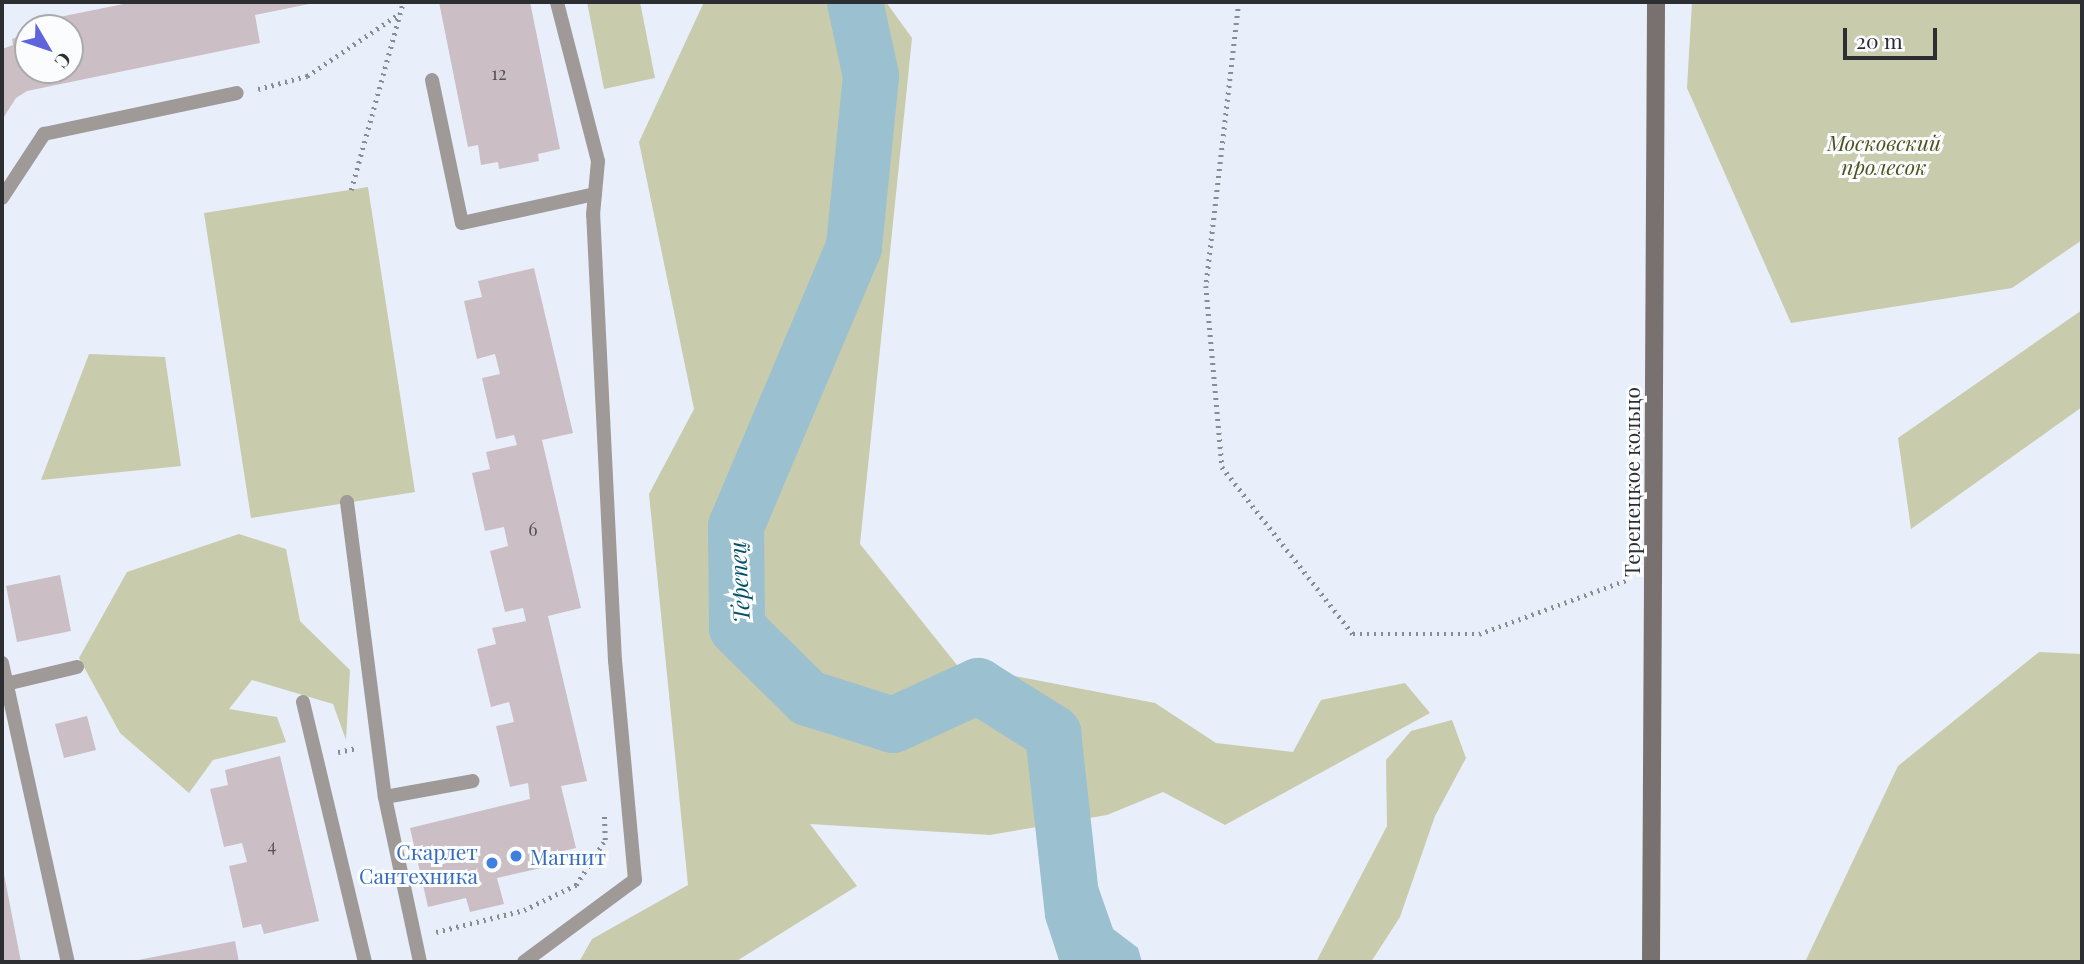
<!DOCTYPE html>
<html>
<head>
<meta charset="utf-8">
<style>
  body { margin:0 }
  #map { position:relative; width:2084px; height:964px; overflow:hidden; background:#e9effa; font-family:"Playfair Display",serif }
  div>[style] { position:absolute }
  .green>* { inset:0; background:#c8cbac }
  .water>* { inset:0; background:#9bc0cf }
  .river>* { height:56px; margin:-28px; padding:0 28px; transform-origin:28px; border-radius:28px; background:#9bc0cf }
  .building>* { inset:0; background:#cbbfc5 }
  .path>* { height:4.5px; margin-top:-2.25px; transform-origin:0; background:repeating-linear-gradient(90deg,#888c93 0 2px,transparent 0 7px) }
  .lane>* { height:14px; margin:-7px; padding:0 7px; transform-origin:7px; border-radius:7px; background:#9f9a98 }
  .secondary>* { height:18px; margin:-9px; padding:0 9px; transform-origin:9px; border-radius:9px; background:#79716f }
  .dots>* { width:19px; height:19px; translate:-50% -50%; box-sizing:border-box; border:4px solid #fbfcfe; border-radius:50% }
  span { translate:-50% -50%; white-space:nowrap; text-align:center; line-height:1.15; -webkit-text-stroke:6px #fbfcfe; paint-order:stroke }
  .number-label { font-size:18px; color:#545257 }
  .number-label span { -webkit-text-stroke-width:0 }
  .park-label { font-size:21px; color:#4e511c; font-style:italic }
  .street-label { font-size:21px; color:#2c2e32 }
  .shop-label { font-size:21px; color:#366cbe }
  .right { translate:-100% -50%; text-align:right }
  .left { translate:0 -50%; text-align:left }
  .water-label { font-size:23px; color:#025066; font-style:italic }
  .frame { position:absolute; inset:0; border:4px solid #2c2e32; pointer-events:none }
  .north { position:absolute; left:14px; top:14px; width:70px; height:70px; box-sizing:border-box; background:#fbfcfe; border:2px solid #a8aaac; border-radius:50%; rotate:129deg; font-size:19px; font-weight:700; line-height:28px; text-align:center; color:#2c2e32 }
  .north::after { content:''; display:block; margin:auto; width:24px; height:32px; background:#5d64dc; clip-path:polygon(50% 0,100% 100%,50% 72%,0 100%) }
  .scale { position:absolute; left:1843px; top:28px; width:94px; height:32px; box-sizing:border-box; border:4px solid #2c2e32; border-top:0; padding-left:9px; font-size:21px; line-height:24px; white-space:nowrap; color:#2c2e32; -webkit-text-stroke:5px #fbfcfe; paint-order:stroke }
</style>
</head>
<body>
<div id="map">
  <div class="green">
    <div style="clip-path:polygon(587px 2px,640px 2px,655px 78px,604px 89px)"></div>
    <div style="clip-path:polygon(704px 2px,886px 2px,912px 38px,860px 544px,957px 665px,1155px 703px,1216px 743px,1293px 752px,1321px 700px,1405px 683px,1430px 713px,1225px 825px,1163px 792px,1107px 815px,990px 835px,810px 824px,857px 886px,735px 962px,579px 962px,592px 939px,688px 885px,649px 494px,694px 409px,639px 142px)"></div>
    <div style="clip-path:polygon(1692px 2px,2082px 2px,2082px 240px,2012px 288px,1791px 323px,1687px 88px)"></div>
    <div style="clip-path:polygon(368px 187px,415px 492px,251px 518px,204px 213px)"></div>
    <div style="clip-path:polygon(2082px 310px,2082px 407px,1911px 529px,1898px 438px)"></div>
    <div style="clip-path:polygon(89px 354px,165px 357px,181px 466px,41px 480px)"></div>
    <div style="clip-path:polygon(239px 534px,286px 549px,300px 621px,350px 670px,346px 740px,333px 704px,252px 680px,229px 709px,277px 717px,286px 742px,213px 760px,189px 793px,120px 733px,79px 658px,127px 572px)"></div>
    <div style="clip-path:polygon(2039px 652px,2082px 654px,2082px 962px,1805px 962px,1898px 766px)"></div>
    <div style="clip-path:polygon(1452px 720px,1466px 758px,1435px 816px,1400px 917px,1371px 962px,1316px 962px,1387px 826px,1386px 760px,1411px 731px)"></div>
  </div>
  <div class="water">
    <div style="clip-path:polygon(1063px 822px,1086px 852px,1113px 929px,1138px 948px,1142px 962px,1062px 962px)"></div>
  </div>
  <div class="river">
    <div style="left:855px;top:2px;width:76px;rotate:77.8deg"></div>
    <div style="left:871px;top:76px;width:172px;rotate:95.7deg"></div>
    <div style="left:854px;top:247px;width:303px;rotate:112.9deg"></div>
    <div style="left:736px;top:526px;width:102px;rotate:89.4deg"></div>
    <div style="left:737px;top:628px;width:100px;rotate:44.6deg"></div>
    <div style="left:808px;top:698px;width:89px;rotate:17.6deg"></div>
    <div style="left:893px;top:725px;width:94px;rotate:-24.6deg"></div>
    <div style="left:978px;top:686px;width:89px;rotate:32.1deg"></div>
    <div style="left:1053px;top:733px;width:181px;rotate:83.7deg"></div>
    <div style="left:1073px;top:913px;width:52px;rotate:71.9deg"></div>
  </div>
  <div class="building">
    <div style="clip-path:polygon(evenodd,133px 2px,314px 2px,314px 3px,255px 15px,260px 43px,27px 91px,16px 98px,2px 120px,2px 49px,13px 45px,12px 39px,27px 33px,25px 24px,133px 2px,28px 28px,70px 28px,70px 70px,28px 70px,28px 28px)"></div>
    <div style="clip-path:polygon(439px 2px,530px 2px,560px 149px,538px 154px,539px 161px,499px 169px,498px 162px,481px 165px,478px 145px,468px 147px)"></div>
    <div style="clip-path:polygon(534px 268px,573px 433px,542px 440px,581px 608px,548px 616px,587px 781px,561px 786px,576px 848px,538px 857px,541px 868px,497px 878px,504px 904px,470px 912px,466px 898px,428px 907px,410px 828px,530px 799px,528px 783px,510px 787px,496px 726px,514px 722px,509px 702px,491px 707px,477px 649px,496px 644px,492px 628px,526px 621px,523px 608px,505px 612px,490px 551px,508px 546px,504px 527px,485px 531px,472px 473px,490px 469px,486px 452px,517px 445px,514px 435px,496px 439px,482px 378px,500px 374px,495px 354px,477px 359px,464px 301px,482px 297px,478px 281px)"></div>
    <div style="clip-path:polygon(60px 575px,71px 631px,17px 642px,6px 586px)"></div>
    <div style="clip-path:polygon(87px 716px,96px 750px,64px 758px,55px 724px)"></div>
    <div style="clip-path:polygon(280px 756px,319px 921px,264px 934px,261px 924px,243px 928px,229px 866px,247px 862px,242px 843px,224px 847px,210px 789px,228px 785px,225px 770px)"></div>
    <div style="clip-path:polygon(3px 869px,21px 962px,2px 962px)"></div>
    <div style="clip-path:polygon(235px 941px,239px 962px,133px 962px,133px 961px)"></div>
  </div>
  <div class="path">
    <div style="left:1239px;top:2px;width:286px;rotate:96.6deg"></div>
    <div style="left:1206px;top:286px;width:182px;rotate:84.9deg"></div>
    <div style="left:1222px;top:467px;width:212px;rotate:51.9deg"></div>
    <div style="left:1353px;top:634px;width:126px"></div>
    <div style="left:1479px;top:634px;width:160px;rotate:-20.1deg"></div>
    <div style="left:258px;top:89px;width:51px;rotate:-14.9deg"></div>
    <div style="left:307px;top:76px;width:111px;rotate:-34deg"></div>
    <div style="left:351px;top:190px;width:195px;rotate:-74.5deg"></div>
    <div style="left:338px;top:752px;width:19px;rotate:-12deg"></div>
    <div style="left:436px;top:932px;width:91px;rotate:-14deg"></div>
    <div style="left:524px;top:910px;width:58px;rotate:-25.7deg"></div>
    <div style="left:576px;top:885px;width:54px;rotate:-57.2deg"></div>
    <div style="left:605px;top:840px;width:24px;rotate:-92deg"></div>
  </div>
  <div class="lane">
    <div style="left:432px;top:80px;width:146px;rotate:78.2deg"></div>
    <div style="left:462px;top:223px;width:136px;rotate:-12.3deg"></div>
    <div style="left:2px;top:198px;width:77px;rotate:-56.7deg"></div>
    <div style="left:44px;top:134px;width:197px;rotate:-12deg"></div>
    <div style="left:347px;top:502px;width:297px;rotate:82.7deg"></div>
    <div style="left:2px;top:663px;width:306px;rotate:77.6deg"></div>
    <div style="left:6px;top:684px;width:73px;rotate:-13.5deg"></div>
    <div style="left:303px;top:702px;width:267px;rotate:76.6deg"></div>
    <div style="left:420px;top:962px;width:169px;rotate:-102deg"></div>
    <div style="left:385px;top:797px;width:89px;rotate:-10.3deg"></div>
    <div style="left:524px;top:962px;width:138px;rotate:-36.5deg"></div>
    <div style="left:635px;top:880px;width:220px;rotate:-95.2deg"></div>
    <div style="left:615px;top:661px;width:447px;rotate:-92.8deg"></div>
    <div style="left:593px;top:215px;width:54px;rotate:-84.7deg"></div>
    <div style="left:598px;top:161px;width:164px;rotate:-104.5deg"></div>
  </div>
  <div class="secondary">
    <div style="left:1651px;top:962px;width:960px;rotate:-89.7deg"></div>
  </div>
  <div class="dots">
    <div style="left:516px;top:856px;background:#3f7fe0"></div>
    <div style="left:492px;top:863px;background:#3f7fe0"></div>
  </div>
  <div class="number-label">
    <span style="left:499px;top:73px">12</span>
    <span style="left:533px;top:529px">6</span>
    <span style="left:272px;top:845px">4</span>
  </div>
  <div class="park-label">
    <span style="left:1884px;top:154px">Московский<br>пролесок</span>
  </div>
  <div class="street-label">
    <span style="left:1631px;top:482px;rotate:-90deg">Терепецкое кольцо</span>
  </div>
  <div class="shop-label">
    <span class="right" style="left:478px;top:863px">Скарлет<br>Сантехника</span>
    <span class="left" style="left:530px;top:856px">Магнит</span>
  </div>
  <div class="water-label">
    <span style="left:739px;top:582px;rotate:-93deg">Терепец</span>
  </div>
  <div class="frame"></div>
  <div class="north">С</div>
  <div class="scale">20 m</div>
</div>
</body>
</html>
